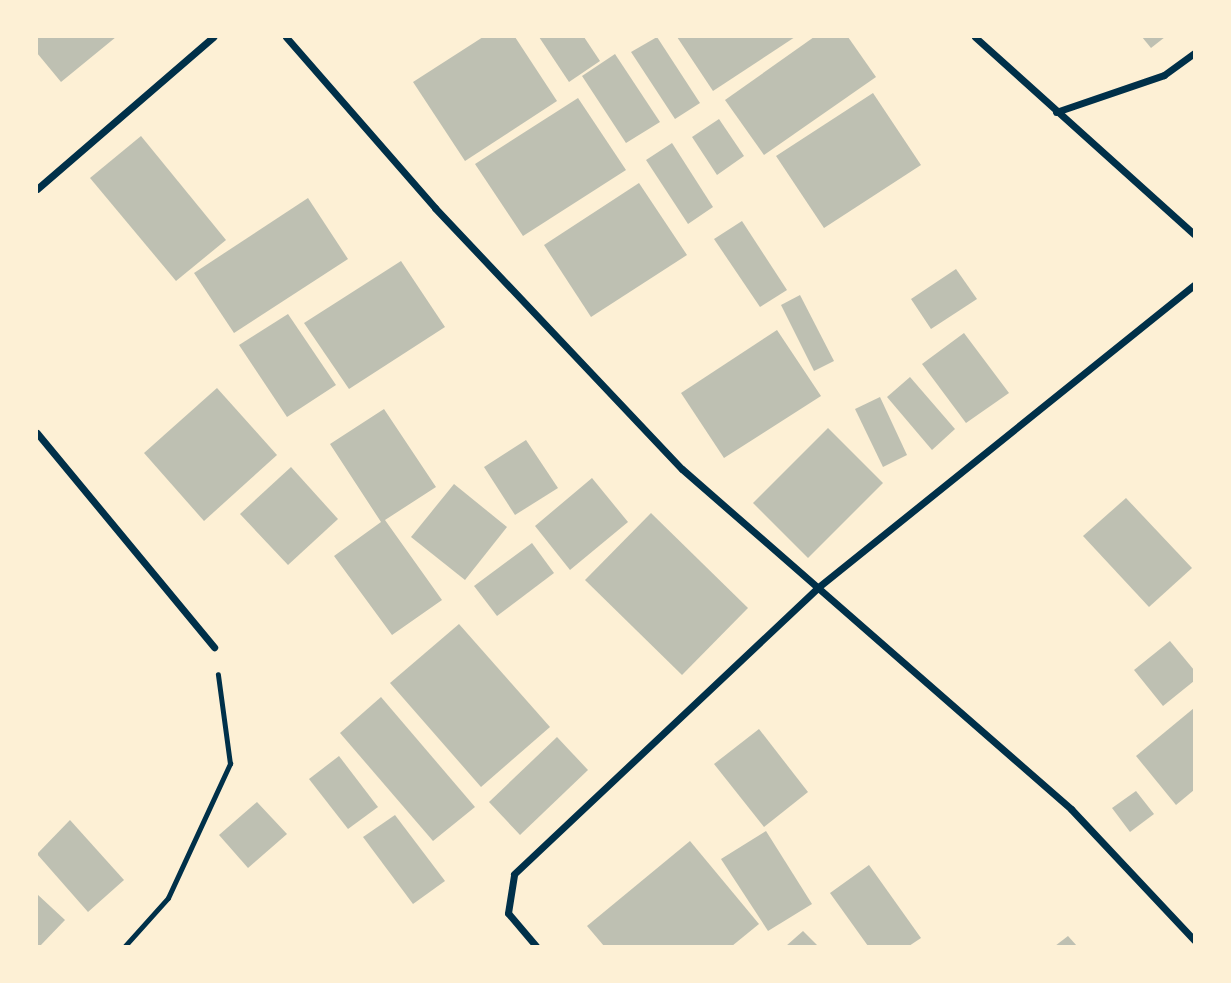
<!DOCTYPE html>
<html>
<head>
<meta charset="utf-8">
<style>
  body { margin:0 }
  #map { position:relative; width:1231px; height:983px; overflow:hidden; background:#fdf0d5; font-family:Signika,sans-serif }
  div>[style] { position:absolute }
  .building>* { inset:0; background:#bec0b2 }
  .path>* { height:4.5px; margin:-2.25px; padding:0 2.25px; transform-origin:2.25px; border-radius:2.25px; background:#003049 }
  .minor>* { height:7px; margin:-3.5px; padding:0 3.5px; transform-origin:3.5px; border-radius:3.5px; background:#003049 }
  span { translate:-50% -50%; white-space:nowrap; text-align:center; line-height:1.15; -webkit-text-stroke:6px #fdf0d5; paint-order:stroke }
  .frame { position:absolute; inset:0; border:38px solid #fdf0d5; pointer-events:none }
</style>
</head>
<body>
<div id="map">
  <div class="building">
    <div style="clip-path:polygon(37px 37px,116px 37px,61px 82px,37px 53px)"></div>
    <div style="clip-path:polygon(483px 37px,515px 37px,557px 101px,465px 161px,413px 82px)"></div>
    <div style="clip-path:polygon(539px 37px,584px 37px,600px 61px,569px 82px)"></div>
    <div style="clip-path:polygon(657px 37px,700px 103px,675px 119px,631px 52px)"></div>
    <div style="clip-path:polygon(677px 37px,795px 37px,713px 91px)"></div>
    <div style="clip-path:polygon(814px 37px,848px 37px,876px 77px,764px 155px,725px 100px)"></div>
    <div style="clip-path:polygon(1142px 37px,1165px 37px,1151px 48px)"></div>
    <div style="clip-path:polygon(615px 54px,660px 122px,626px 143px,582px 76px)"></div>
    <div style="clip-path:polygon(873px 93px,921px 165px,824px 228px,776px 156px)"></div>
    <div style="clip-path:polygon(578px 98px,626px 170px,523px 236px,475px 164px)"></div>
    <div style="clip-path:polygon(719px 119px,744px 156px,717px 175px,692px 137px)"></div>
    <div style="clip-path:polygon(141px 136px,226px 240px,176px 281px,90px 178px)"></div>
    <div style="clip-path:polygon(672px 143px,713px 207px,688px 224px,646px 160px)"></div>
    <div style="clip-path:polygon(639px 183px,687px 255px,591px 317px,544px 245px)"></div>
    <div style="clip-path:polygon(308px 198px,348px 259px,234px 333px,194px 273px)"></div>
    <div style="clip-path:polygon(742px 221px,787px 290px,760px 307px,714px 239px)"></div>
    <div style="clip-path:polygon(401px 261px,445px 327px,349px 389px,304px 323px)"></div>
    <div style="clip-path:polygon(956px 269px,977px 299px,931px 329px,911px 299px)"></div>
    <div style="clip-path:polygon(800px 295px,834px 361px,814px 371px,781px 305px)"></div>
    <div style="clip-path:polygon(288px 314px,336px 385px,287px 417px,239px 345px)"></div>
    <div style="clip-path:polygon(777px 330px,821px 396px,724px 458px,681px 393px)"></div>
    <div style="clip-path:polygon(964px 333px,1009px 393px,966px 423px,922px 364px)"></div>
    <div style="clip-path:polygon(910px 377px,955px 429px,932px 450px,887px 397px)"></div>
    <div style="clip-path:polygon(217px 388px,277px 455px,204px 521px,144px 453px)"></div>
    <div style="clip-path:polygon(880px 397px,907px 455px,883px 467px,855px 409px)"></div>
    <div style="clip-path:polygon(384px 409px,436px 487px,385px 520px,442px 600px,392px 635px,334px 556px,381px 522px,330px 444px)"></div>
    <div style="clip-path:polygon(828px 428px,883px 483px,808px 558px,753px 503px)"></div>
    <div style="clip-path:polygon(526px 440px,558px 488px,515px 515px,484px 467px)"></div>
    <div style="clip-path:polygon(291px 467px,338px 519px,288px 565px,240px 514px)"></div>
    <div style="clip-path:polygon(592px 478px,628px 522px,570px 570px,535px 526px)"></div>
    <div style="clip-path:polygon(454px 484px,507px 527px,465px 580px,411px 537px)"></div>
    <div style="clip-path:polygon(1126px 498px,1192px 568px,1149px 607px,1083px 536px)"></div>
    <div style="clip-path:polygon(651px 513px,748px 608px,682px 675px,585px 580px)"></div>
    <div style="clip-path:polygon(532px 543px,554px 573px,497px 616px,474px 586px)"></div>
    <div style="clip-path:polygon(459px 624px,550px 727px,481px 787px,390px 683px)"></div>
    <div style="clip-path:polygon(1170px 641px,1194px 670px,1194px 681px,1163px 706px,1134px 670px)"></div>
    <div style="clip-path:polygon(381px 697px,475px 807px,433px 841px,340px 733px)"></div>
    <div style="clip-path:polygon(1194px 708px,1194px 790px,1176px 805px,1136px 756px)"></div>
    <div style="clip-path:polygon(759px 729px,808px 792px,764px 827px,714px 764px)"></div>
    <div style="clip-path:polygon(557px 737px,588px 770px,520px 835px,489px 802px)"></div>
    <div style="clip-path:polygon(339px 756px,378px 807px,348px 829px,309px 779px)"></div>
    <div style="clip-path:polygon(1136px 791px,1154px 814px,1130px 832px,1112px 808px)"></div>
    <div style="clip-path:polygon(257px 802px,287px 834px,248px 868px,219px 835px)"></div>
    <div style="clip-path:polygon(395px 815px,445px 881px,413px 904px,363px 837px)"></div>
    <div style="clip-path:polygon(70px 820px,124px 880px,88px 912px,37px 854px)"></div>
    <div style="clip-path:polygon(766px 831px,812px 904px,768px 931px,721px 859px)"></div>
    <div style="clip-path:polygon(690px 841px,759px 924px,732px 946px,604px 946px,587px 926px)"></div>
    <div style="clip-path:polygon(869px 865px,921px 938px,909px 946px,868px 946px,830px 893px)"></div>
    <div style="clip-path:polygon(37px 894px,65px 920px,40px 946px,37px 946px)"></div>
    <div style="clip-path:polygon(803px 931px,818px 946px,786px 946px)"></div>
    <div style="clip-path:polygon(1068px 936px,1077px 946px,1055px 946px)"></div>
  </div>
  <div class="path">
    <div style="left:125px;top:946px;width:64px;rotate:-48.1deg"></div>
    <div style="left:168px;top:898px;width:148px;rotate:-65.2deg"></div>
    <div style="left:230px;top:764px;width:90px;rotate:-97.7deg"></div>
  </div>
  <div class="minor">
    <div style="left:286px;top:37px;width:227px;rotate:48.9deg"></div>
    <div style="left:435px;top:208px;width:359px;rotate:46.6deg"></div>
    <div style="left:682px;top:469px;width:517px;rotate:41.15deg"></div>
    <div style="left:1071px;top:809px;width:180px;rotate:46.8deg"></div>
    <div style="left:975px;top:37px;width:295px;rotate:42deg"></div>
    <div style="left:1056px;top:112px;width:114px;rotate:-18.9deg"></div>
    <div style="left:1164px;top:75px;width:37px;rotate:-36deg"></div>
    <div style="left:37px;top:189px;width:233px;rotate:-40.8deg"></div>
    <div style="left:37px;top:433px;width:278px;rotate:50.4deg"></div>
    <div style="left:536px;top:946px;width:43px;rotate:-130.3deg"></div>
    <div style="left:508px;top:913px;width:39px;rotate:-81deg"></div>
    <div style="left:514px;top:874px;width:415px;rotate:-43.3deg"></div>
    <div style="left:816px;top:589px;width:485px;rotate:-38.8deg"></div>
  </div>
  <div class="frame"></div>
</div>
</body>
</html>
